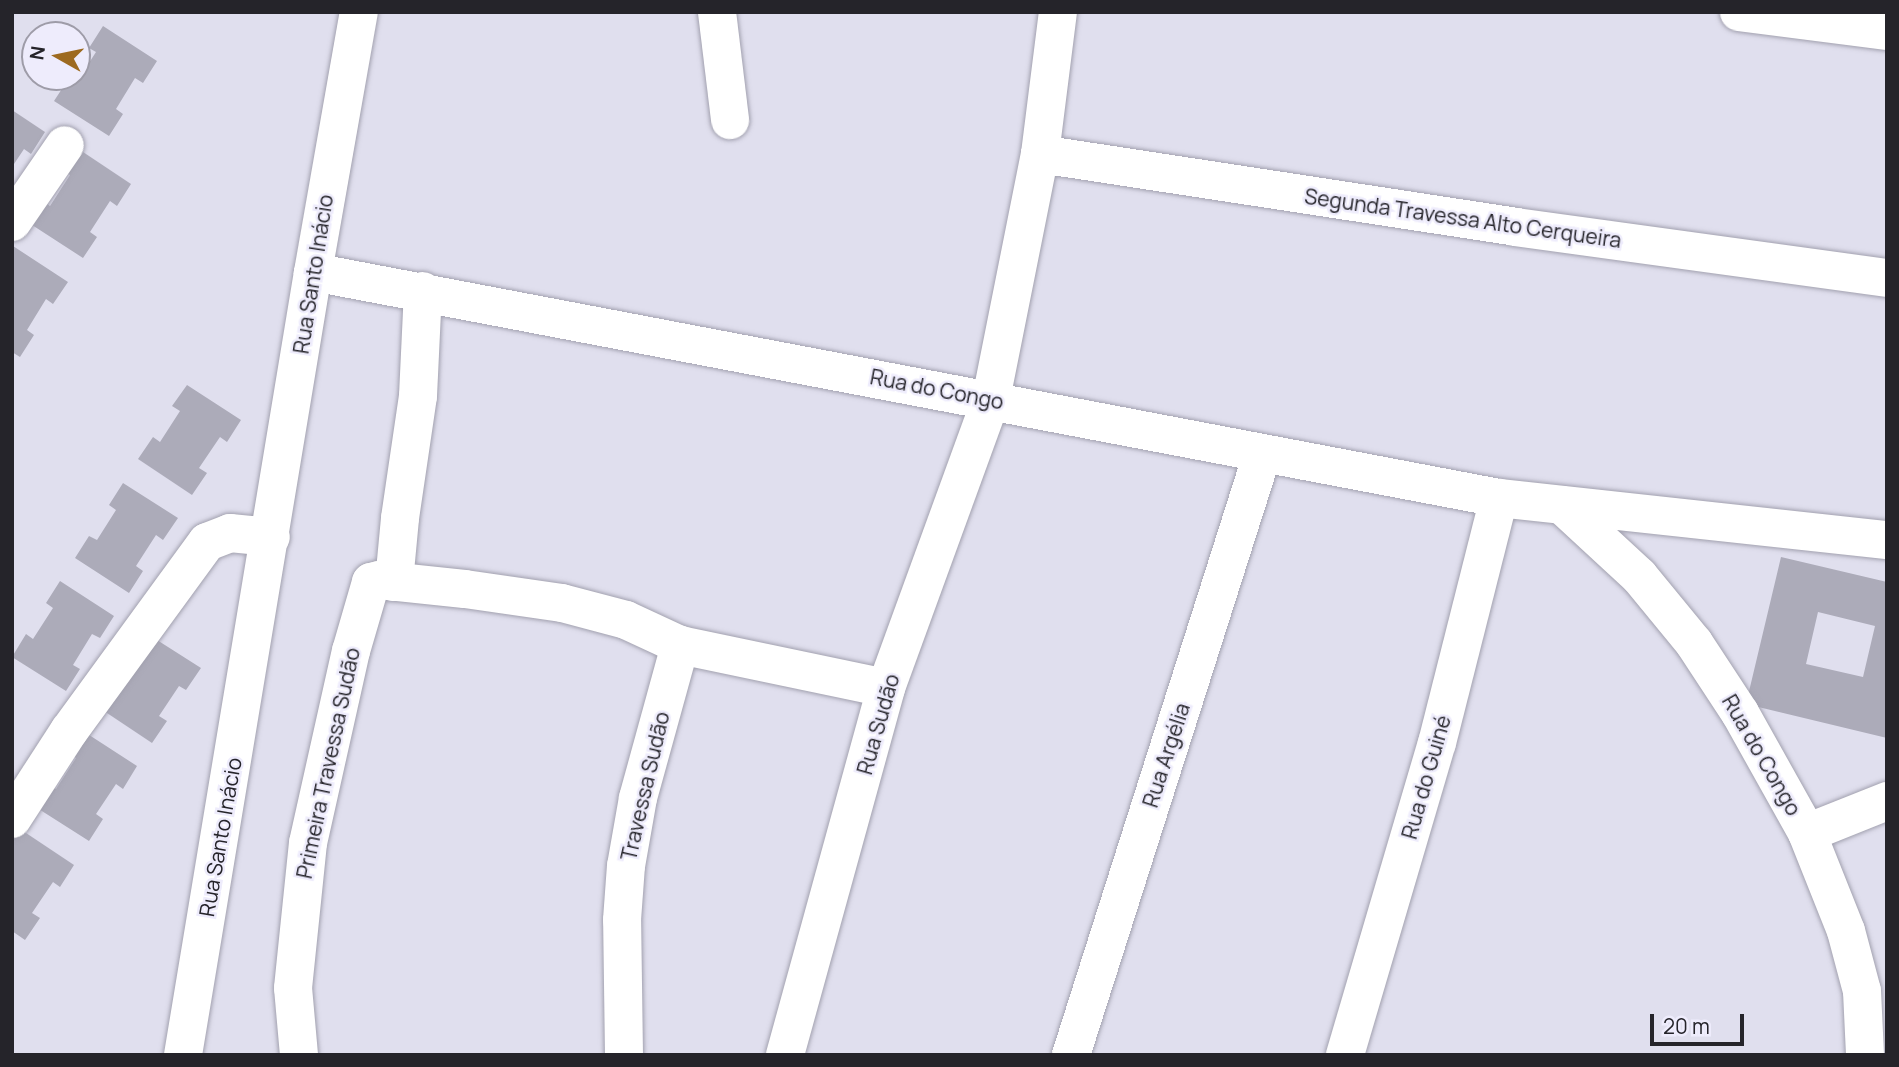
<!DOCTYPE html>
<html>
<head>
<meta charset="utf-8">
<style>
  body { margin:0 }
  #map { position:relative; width:1899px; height:1067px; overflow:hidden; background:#e0dfee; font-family:Manrope,sans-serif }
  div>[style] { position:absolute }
  .building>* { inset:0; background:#acabb9 }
  .roads { filter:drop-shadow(0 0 2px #a2a1af) drop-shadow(0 0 2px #a2a1af) }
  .minor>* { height:38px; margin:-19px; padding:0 19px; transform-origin:19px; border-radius:19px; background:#fff }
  span { translate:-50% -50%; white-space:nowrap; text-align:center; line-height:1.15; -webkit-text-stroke:5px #eeecfc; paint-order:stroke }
  .street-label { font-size:21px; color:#25242a }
  .frame { position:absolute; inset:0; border:14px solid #25242a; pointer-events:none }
  .north { position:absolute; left:21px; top:21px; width:70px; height:70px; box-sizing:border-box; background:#eeecfc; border:2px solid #9e9ca8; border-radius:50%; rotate:279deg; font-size:19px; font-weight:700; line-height:28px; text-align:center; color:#25242a }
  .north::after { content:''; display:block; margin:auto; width:24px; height:32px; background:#9d6a20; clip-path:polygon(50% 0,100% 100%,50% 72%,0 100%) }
  .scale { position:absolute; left:1650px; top:1014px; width:94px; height:32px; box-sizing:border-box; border:4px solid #25242a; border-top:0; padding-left:9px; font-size:21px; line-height:24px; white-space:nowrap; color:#25242a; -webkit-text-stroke:5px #eeecfc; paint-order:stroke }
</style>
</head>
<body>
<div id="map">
  <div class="building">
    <div style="clip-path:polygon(103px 26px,157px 61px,143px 83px,135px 78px,116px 109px,123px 114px,109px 136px,54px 101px,69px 78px,76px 83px,96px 52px,89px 48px)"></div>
    <div style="clip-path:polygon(12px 110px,45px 132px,31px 154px,24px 149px,12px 167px)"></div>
    <div style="clip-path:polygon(77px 148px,131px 184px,117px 206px,110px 201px,90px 232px,97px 237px,83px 258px,29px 223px,43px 201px,50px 206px,70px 175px,62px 170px)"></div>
    <div style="clip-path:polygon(13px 246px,68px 282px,53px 304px,46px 299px,27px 330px,34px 335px,20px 357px,12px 352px)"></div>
    <div style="clip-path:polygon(187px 385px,241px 420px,227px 442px,220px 437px,199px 468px,207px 473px,192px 495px,138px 459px,153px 437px,160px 442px,180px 411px,172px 406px)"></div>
    <div style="clip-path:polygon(123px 483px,178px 518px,163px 540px,156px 535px,136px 566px,143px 571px,129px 593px,75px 558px,89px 536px,97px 540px,116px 510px,109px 505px)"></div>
    <div style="clip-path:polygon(evenodd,1781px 557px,1887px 582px,1887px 738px,1746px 704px,1781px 557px,1818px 612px,1875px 626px,1863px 677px,1806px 664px,1818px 612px)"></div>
    <div style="clip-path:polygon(60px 581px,114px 616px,100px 638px,92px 634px,73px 665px,80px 669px,66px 691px,12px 657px,26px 634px,33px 639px,53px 608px,46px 603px)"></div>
    <div style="clip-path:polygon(146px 633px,201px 668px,186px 690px,179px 686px,159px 716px,167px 721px,152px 743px,98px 707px)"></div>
    <div style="clip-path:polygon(83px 731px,137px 766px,123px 789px,116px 784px,96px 814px,103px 819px,89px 841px,34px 806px,49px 784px,56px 789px,76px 758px,69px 753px)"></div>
    <div style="clip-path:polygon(20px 829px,74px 865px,60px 887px,53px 882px,32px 913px,40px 918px,25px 940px,12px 931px,12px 840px)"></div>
  </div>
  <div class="roads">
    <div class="minor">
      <div style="left:717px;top:12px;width:109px;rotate:83.1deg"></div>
      <div style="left:1739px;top:12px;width:149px;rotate:7.3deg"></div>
      <div style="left:1040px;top:154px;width:481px;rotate:8.7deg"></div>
      <div style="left:1515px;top:227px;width:375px;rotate:7.8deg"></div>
      <div style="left:12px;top:222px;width:93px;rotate:-55.5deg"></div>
      <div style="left:313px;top:272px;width:1207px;rotate:10.79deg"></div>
      <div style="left:1499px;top:498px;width:390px;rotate:6.2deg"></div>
      <div style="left:1562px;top:505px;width:105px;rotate:42.7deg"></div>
      <div style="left:1639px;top:576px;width:87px;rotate:50.6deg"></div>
      <div style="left:1694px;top:643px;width:84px;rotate:56.7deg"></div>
      <div style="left:1740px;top:713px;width:137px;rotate:60.8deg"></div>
      <div style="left:1807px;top:833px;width:105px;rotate:68.3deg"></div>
      <div style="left:1846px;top:931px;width:62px;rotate:75.1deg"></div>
      <div style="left:1862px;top:991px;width:64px;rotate:87.3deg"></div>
      <div style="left:394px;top:582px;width:64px;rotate:-84.6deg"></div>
      <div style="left:400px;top:518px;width:123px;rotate:-81.6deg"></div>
      <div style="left:418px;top:396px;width:105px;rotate:-87.3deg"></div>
      <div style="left:12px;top:819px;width:105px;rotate:-57.1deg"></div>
      <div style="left:69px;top:731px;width:234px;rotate:-53.9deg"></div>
      <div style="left:207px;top:542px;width:25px;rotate:-21deg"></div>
      <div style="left:230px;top:533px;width:41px;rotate:5.6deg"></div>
      <div style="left:1807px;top:833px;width:86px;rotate:-21.8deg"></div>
      <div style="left:183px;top:1055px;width:794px;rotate:-80.57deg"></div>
      <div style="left:313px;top:272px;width:264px;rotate:-80deg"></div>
      <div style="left:299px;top:1055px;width:67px;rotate:-95.1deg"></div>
      <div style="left:293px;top:988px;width:146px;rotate:-84.1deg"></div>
      <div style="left:308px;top:843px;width:197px;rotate:-77.4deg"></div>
      <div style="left:351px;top:651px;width:72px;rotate:-73.8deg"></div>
      <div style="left:371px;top:582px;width:8px;rotate:-14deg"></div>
      <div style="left:379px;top:580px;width:86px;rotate:6deg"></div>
      <div style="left:465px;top:589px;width:98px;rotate:8.2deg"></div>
      <div style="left:562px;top:603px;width:66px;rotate:14.9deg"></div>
      <div style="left:626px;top:620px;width:60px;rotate:24.8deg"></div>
      <div style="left:680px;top:645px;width:210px;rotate:11.8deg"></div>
      <div style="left:624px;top:1055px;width:135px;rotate:-90.8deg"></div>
      <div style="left:622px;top:920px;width:54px;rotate:-85.8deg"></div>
      <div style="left:626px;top:866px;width:69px;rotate:-80deg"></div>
      <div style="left:638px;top:798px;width:159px;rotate:-74.6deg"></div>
      <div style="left:785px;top:1055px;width:381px;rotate:-74.6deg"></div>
      <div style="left:886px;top:688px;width:307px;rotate:-70deg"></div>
      <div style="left:991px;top:399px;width:250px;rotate:-78.7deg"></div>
      <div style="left:1040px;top:154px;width:143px;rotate:-82.8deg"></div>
      <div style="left:1071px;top:1055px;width:630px;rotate:-72.34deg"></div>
      <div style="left:1345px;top:1055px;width:325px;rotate:-73.6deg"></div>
      <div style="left:1437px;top:743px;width:253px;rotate:-75.8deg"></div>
    </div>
  </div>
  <div class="street-label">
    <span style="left:1463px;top:218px;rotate:8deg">Segunda Travessa Alto Cerqueira</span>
    <span style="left:313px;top:274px;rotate:-81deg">Rua Santo Inácio</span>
    <span style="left:937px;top:389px;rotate:11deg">Rua do Congo</span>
    <span style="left:878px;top:724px;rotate:-74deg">Rua Sudão</span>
    <span style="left:1166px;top:755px;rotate:-72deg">Rua Argélia</span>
    <span style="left:1762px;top:755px;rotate:60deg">Rua do Congo</span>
    <span style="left:328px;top:763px;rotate:-78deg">Primeira Travessa Sudão</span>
    <span style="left:1426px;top:777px;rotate:-74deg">Rua do Guiné</span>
    <span style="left:645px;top:786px;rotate:-77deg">Travessa Sudão</span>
    <span style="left:220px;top:837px;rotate:-80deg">Rua Santo Inácio</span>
  </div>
  <div class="frame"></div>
  <div class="north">N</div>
  <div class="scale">20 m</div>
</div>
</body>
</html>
